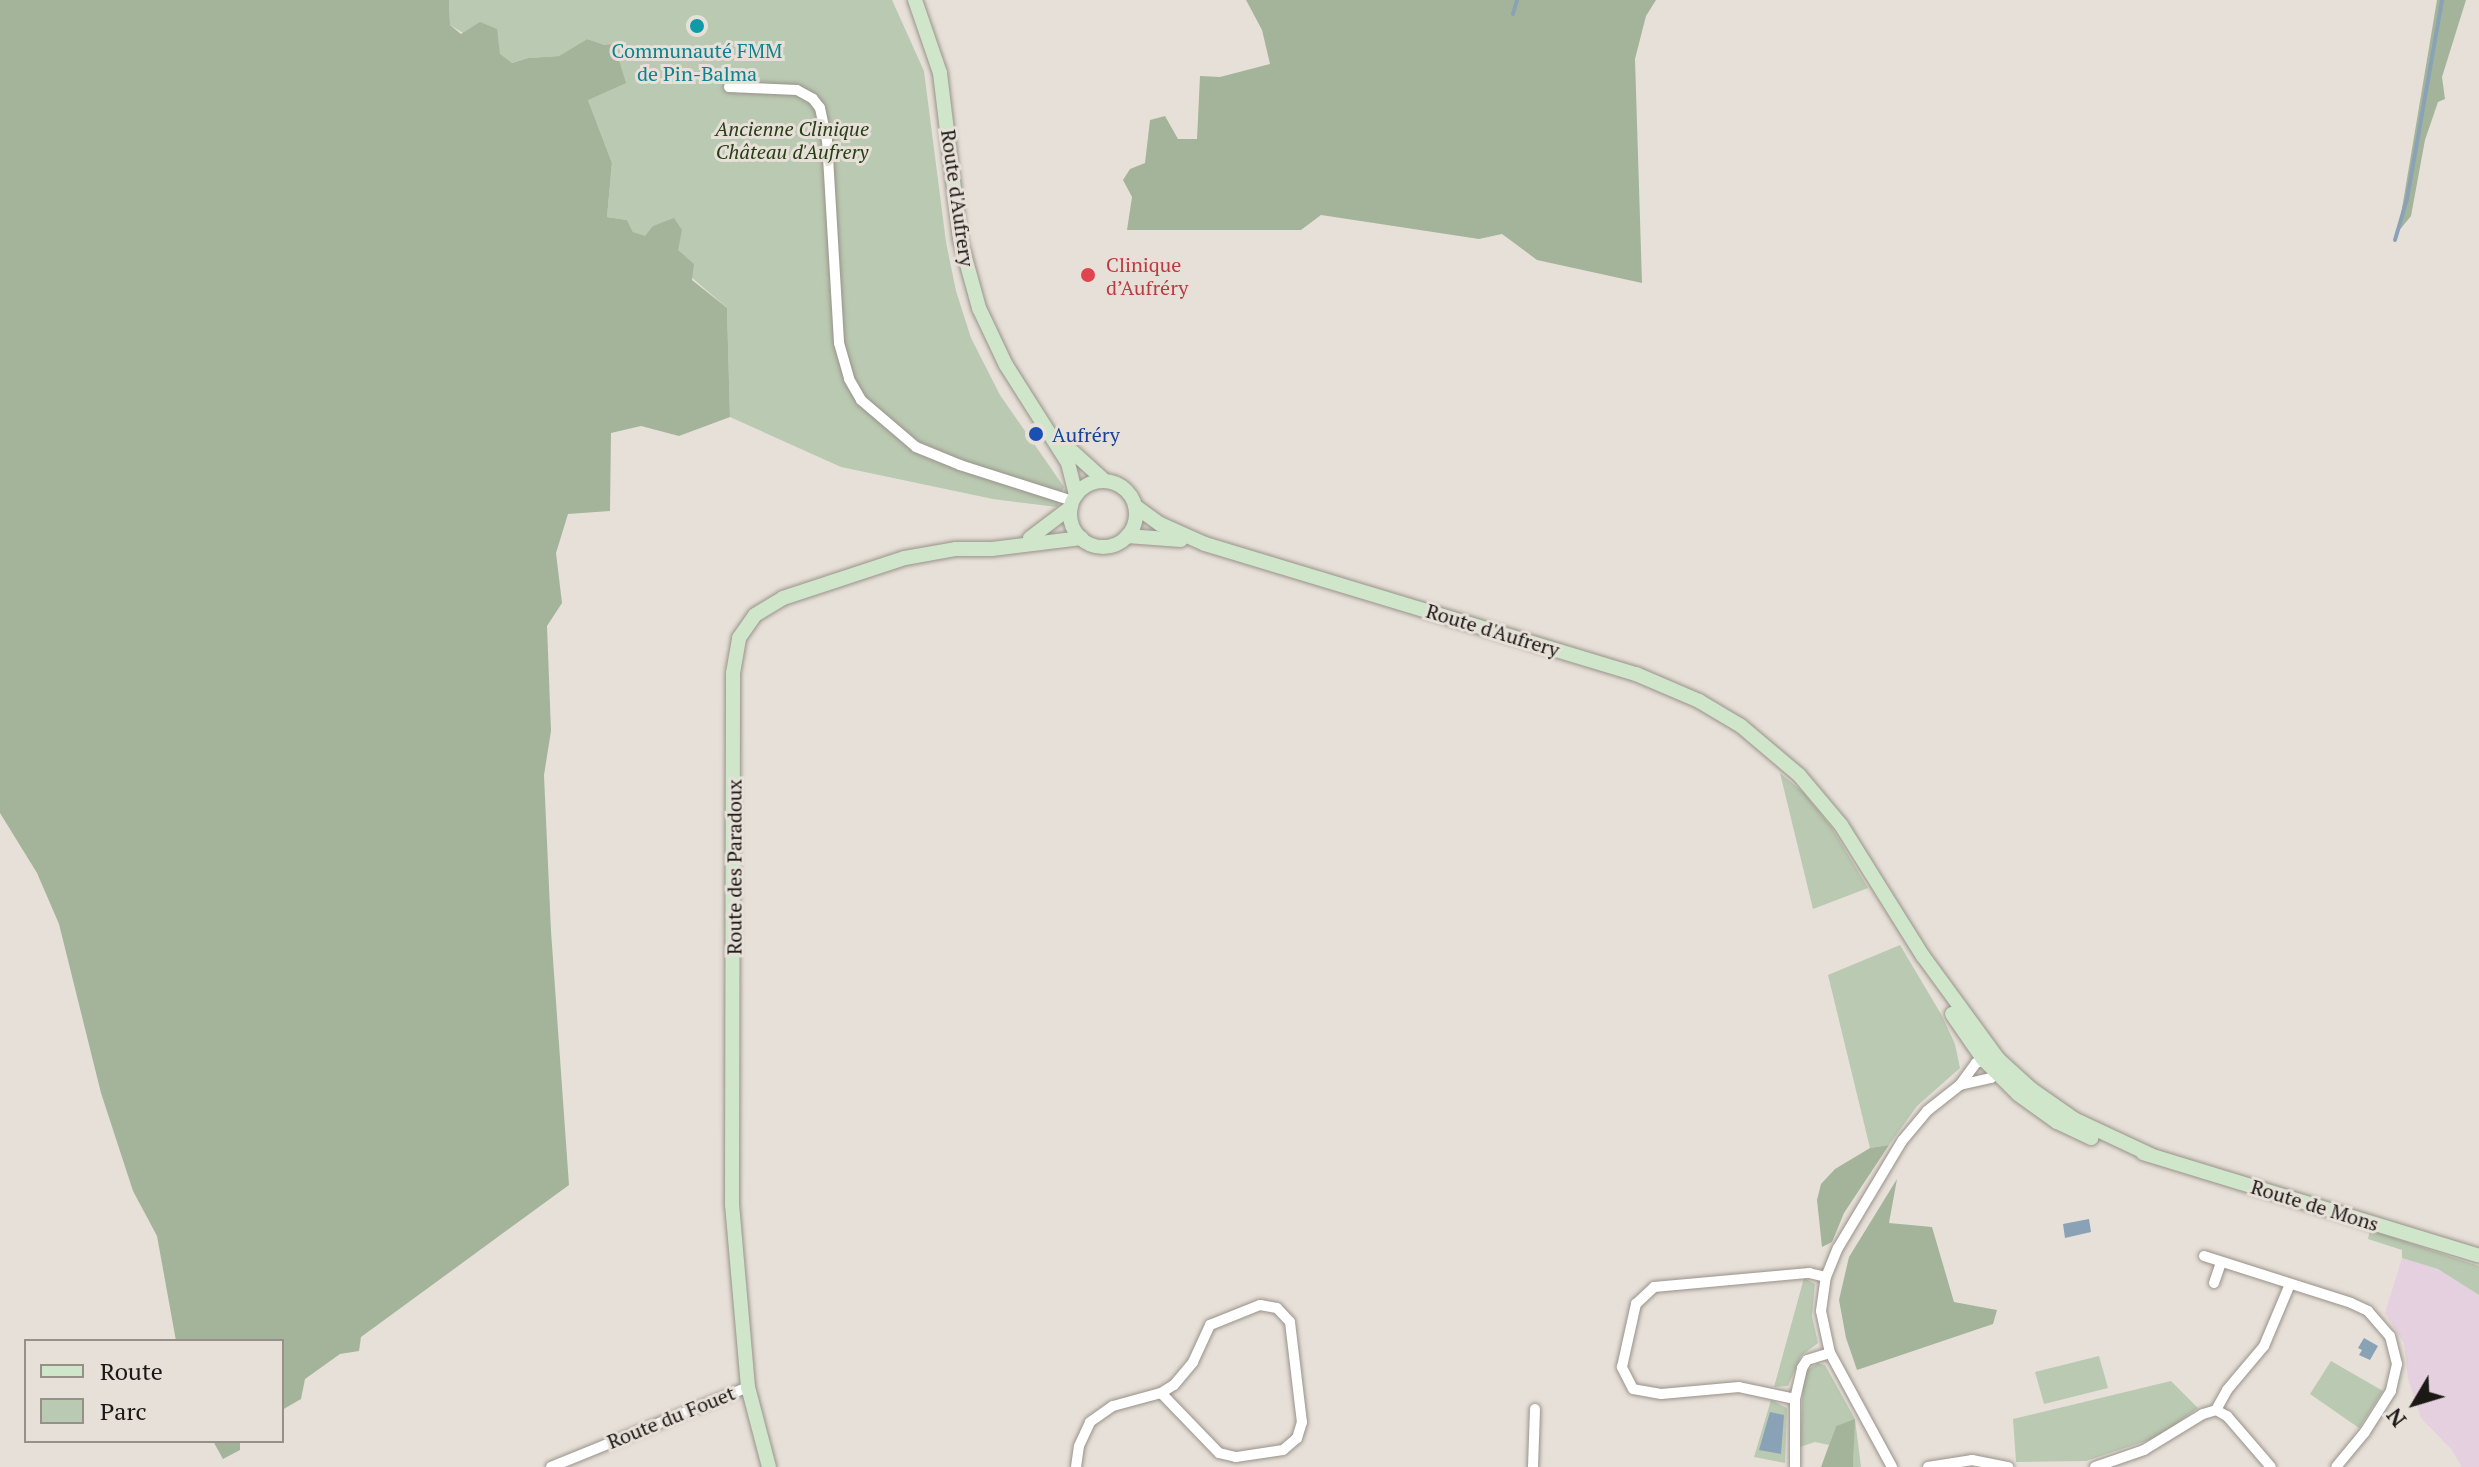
<!DOCTYPE html>
<html>
<head>
<meta charset="utf-8">
<style>
  body { margin:0 }
  #map { position:relative; width:2479px; height:1467px; overflow:hidden; background:#e7e0d8; font-family:"PT Serif",serif }
  div>[style] { position:absolute }
  .commercial>* { inset:0; background:#e5d0df }
  .green>* { inset:0; background:#bac9b1 }
  .forest>* { inset:0; background:#a4b49a }
  .water>* { inset:0; background:#89a2b6 }
  .stream>* { height:4px; margin:-2px; padding:0 2px; transform-origin:2px; border-radius:2px; background:#89a2b6 }
  .roads { filter:drop-shadow(0 0 2px #98928a) drop-shadow(0 0 2px #98928a) }
  .street>* { height:10px; margin:-5px; padding:0 5px; transform-origin:5px; border-radius:5px; background:#fff }
  .secondary>* { height:14px; margin:-7px; padding:0 7px; transform-origin:7px; border-radius:7px; background:#cfe6ca }
  .secondary>.ring { margin:-7px; padding:0; box-sizing:content-box; background:none; border:14px solid #cfe6ca; border-radius:50% }
  .dots>* { width:22px; height:22px; translate:-50% -50%; box-sizing:border-box; border:4px solid #e7e0d8; border-radius:50% }
  span { translate:-50% -50%; white-space:nowrap; text-align:center; line-height:1.15; -webkit-text-stroke:6px #e7e0d8; paint-order:stroke }
  .culture-label { font-size:20px; color:#0d838f }
  .park-label { font-size:20px; color:#273e15; font-style:italic }
  .street-label { font-size:20px; color:#1b1815 }
  .health-label { font-size:20px; color:#be3a42 }
  .left { translate:0 -50%; text-align:left }
  .transit-label { font-size:20px; color:#164399 }
  .legend { position:absolute; left:24px; top:1339px; width:260px; height:104px; box-sizing:border-box; background:#e7e0d8; border:2px solid #95908a; margin:0; padding:10px 14px; list-style:none; font-size:24px; color:#1b1815 }
  .legend li { display:flex; align-items:center; gap:16px; height:40px }
  .legend b { width:40px; border:2px solid #95908a }
  .north { position:absolute; left:2375px; top:1363px; width:80px; height:80px; -webkit-text-stroke:6px #e7e0d8; paint-order:stroke; rotate:232deg; font-size:22px; font-weight:700; line-height:32px; text-align:center; color:#1b1815 }
  .north::after { content:''; display:block; margin:auto; width:28px; height:36px; background:#1b1815; clip-path:polygon(50% 0,100% 100%,50% 72%,0 100%) }
</style>
</head>
<body>
<div id="map">
  <div class="commercial">
    <div style="clip-path:polygon(2402px 1258px,2438px 1269px,2479px 1295px,2479px 1467px,2462px 1467px,2451px 1449px,2421px 1418px,2408px 1379px,2404px 1343px,2385px 1313px)"></div>
  </div>
  <div class="green">
    <div style="clip-path:polygon(449px 0,892px 0,924px 71px,946px 242px,956px 291px,971px 338px,1000px 395px,1064px 487px,1057px 507px,993px 499px,841px 467px,730px 417px,727px 308px,645px 237px,633px 232px,627px 220px,607px 217px,612px 163px,588px 100px,605px 45px,587px 39px,559px 56px,528px 58px,512px 63px,450px 25px)"></div>
    <div style="clip-path:polygon(1780px 773px,1803px 792px,1832px 828px,1868px 888px,1813px 909px)"></div>
    <div style="clip-path:polygon(1900px 945px,1941px 1014px,1955px 1044px,1960px 1068px,1917px 1106px,1889px 1145px,1870px 1148px,1828px 975px)"></div>
    <div style="clip-path:polygon(2370px 1230px,2479px 1266px,2479px 1295px,2438px 1269px,2402px 1258px,2402px 1250px,2368px 1239px)"></div>
    <div style="clip-path:polygon(1804px 1278px,1815px 1284px,1812px 1316px,1818px 1343px,1801px 1356px,1788px 1386px,1774px 1387px)"></div>
    <div style="clip-path:polygon(2099px 1356px,2108px 1388px,2044px 1404px,2035px 1372px)"></div>
    <div style="clip-path:polygon(2331px 1361px,2383px 1391px,2359px 1428px,2310px 1394px)"></div>
    <div style="clip-path:polygon(1818px 1363px,1825px 1365px,1855px 1419px,1861px 1467px,1853px 1467px,1854px 1420px,1836px 1426px,1829px 1445px,1815px 1442px,1800px 1447px,1803px 1380px,1806px 1371px)"></div>
    <div style="clip-path:polygon(2171px 1381px,2198px 1408px,2158px 1437px,2086px 1461px,2016px 1462px,2013px 1419px)"></div>
    <div style="clip-path:polygon(1771px 1400px,1787px 1408px,1785px 1463px,1754px 1457px)"></div>
  </div>
  <div class="forest">
    <div style="clip-path:polygon(0 0,449px 0,450px 25px,461px 34px,480px 22px,497px 29px,500px 54px,512px 63px,528px 58px,559px 56px,587px 39px,605px 45px,614px 44px,626px 83px,588px 100px,612px 163px,607px 217px,627px 220px,633px 232px,645px 236px,653px 226px,674px 218px,682px 230px,678px 250px,694px 264px,692px 280px,727px 308px,730px 417px,679px 436px,641px 426px,611px 433px,610px 511px,568px 514px,556px 553px,562px 603px,547px 626px,551px 731px,544px 775px,551px 931px,569px 1185px,361px 1337px,359px 1351px,340px 1354px,305px 1379px,301px 1399px,282px 1410px,282px 1341px,176px 1341px,157px 1236px,133px 1191px,101px 1093px,59px 924px,37px 873px,0 813px)"></div>
    <div style="clip-path:polygon(1246px 0,1656px 0,1646px 16px,1635px 59px,1642px 283px,1537px 260px,1502px 234px,1479px 239px,1321px 215px,1301px 230px,1127px 230px,1132px 197px,1123px 180px,1130px 169px,1145px 163px,1150px 120px,1165px 116px,1178px 139px,1197px 139px,1200px 76px,1220px 77px,1270px 64px,1262px 30px)"></div>
    <div style="clip-path:polygon(2437px 0,2466px 0,2442px 77px,2445px 99px,2438px 102px,2425px 140px,2411px 216px,2398px 232px)"></div>
    <div style="clip-path:polygon(1889px 1145px,1844px 1213px,1832px 1242px,1822px 1247px,1817px 1200px,1821px 1184px,1835px 1169px,1870px 1148px)"></div>
    <div style="clip-path:polygon(1897px 1179px,1889px 1223px,1932px 1227px,1954px 1302px,1997px 1310px,1993px 1324px,1857px 1370px,1846px 1338px,1839px 1300px,1849px 1257px)"></div>
    <div style="clip-path:polygon(1855px 1419px,1853px 1467px,1821px 1467px,1836px 1426px)"></div>
    <div style="clip-path:polygon(213px 1441px,240px 1441px,240px 1450px,223px 1459px)"></div>
  </div>
  <div class="water">
    <div style="clip-path:polygon(2089px 1219px,2091px 1232px,2065px 1238px,2063px 1224px)"></div>
    <div style="clip-path:polygon(2364px 1338px,2378px 1346px,2370px 1360px,2359px 1355px,2362px 1350px,2358px 1348px)"></div>
    <div style="clip-path:polygon(1770px 1412px,1784px 1415px,1781px 1454px,1759px 1450px)"></div>
  </div>
  <div class="stream">
    <div style="left:1513px;top:14px;width:15px;rotate:-74deg"></div>
    <div style="left:2395px;top:240px;width:43px;rotate:-73.7deg"></div>
    <div style="left:2407px;top:199px;width:202px;rotate:-80deg"></div>
  </div>
  <div class="roads">
    <div class="street">
      <div style="left:729px;top:87px;width:68px;rotate:2.5deg"></div>
      <div style="left:797px;top:90px;width:18px;rotate:29deg"></div>
      <div style="left:813px;top:99px;width:11px;rotate:52deg"></div>
      <div style="left:820px;top:108px;width:33px;rotate:78deg"></div>
      <div style="left:827px;top:140px;width:203px;rotate:86.6deg"></div>
      <div style="left:839px;top:343px;width:37px;rotate:74deg"></div>
      <div style="left:849px;top:379px;width:24px;rotate:60deg"></div>
      <div style="left:861px;top:400px;width:72px;rotate:40.5deg"></div>
      <div style="left:916px;top:447px;width:48px;rotate:22.2deg"></div>
      <div style="left:960px;top:465px;width:119px;rotate:17.7deg"></div>
      <div style="left:1960px;top:1085px;width:32px;rotate:-13deg"></div>
      <div style="left:1991px;top:1078px;width:11px;rotate:-52deg"></div>
      <div style="left:2204px;top:1256px;width:154px;rotate:17.7deg"></div>
      <div style="left:2351px;top:1303px;width:19px;rotate:25deg"></div>
      <div style="left:2368px;top:1311px;width:33px;rotate:49deg"></div>
      <div style="left:2390px;top:1336px;width:29px;rotate:76deg"></div>
      <div style="left:2397px;top:1364px;width:28px;rotate:103deg"></div>
      <div style="left:2391px;top:1391px;width:49px;rotate:122.4deg"></div>
      <div style="left:2365px;top:1432px;width:45px;rotate:129.6deg"></div>
      <div style="left:2214px;top:1283px;width:21px;rotate:-71deg"></div>
      <div style="left:1795px;top:1399px;width:57px;rotate:-167.9deg"></div>
      <div style="left:1739px;top:1387px;width:78px;rotate:174.9deg"></div>
      <div style="left:1661px;top:1394px;width:28px;rotate:-170deg"></div>
      <div style="left:1633px;top:1389px;width:25px;rotate:-117deg"></div>
      <div style="left:1622px;top:1367px;width:65px;rotate:-77.5deg"></div>
      <div style="left:1636px;top:1304px;width:25px;rotate:-43deg"></div>
      <div style="left:1654px;top:1287px;width:156px;rotate:-5.2deg"></div>
      <div style="left:1809px;top:1273px;width:17px;rotate:13deg"></div>
      <div style="left:2216px;top:1410px;width:13px;rotate:29deg"></div>
      <div style="left:2227px;top:1416px;width:67px;rotate:49.2deg"></div>
      <div style="left:551px;top:1467px;width:213px;rotate:-22.1deg"></div>
      <div style="left:1076px;top:1467px;width:21px;rotate:-82deg"></div>
      <div style="left:1079px;top:1446px;width:26px;rotate:-65deg"></div>
      <div style="left:1090px;top:1422px;width:28px;rotate:-35deg"></div>
      <div style="left:1113px;top:1406px;width:50px;rotate:-15.2deg"></div>
      <div style="left:1161px;top:1393px;width:15px;rotate:-32deg"></div>
      <div style="left:1174px;top:1385px;width:30px;rotate:-50deg"></div>
      <div style="left:1193px;top:1362px;width:41px;rotate:-65.3deg"></div>
      <div style="left:1210px;top:1325px;width:54px;rotate:-21.8deg"></div>
      <div style="left:1260px;top:1305px;width:17px;rotate:10deg"></div>
      <div style="left:1277px;top:1308px;width:19px;rotate:47deg"></div>
      <div style="left:1290px;top:1322px;width:101px;rotate:83.2deg"></div>
      <div style="left:1302px;top:1422px;width:17px;rotate:107deg"></div>
      <div style="left:1297px;top:1438px;width:18px;rotate:139deg"></div>
      <div style="left:1283px;top:1450px;width:48px;rotate:171.5deg"></div>
      <div style="left:1236px;top:1457px;width:17px;rotate:-167deg"></div>
      <div style="left:1219px;top:1453px;width:83px;rotate:-134deg"></div>
      <div style="left:1533px;top:1467px;width:58px;rotate:-88deg"></div>
      <div style="left:1795px;top:1467px;width:68px;rotate:-90deg"></div>
      <div style="left:1795px;top:1399px;width:32px;rotate:-77deg"></div>
      <div style="left:1802px;top:1368px;width:9px;rotate:-58deg"></div>
      <div style="left:1807px;top:1360px;width:24px;rotate:-17deg"></div>
      <div style="left:1892px;top:1467px;width:130px;rotate:-118.5deg"></div>
      <div style="left:1830px;top:1353px;width:43px;rotate:-102.1deg"></div>
      <div style="left:1821px;top:1311px;width:34px;rotate:-82deg"></div>
      <div style="left:1826px;top:1277px;width:31px;rotate:-68deg"></div>
      <div style="left:1838px;top:1248px;width:125px;rotate:-59.1deg"></div>
      <div style="left:1902px;top:1141px;width:39px;rotate:-50deg"></div>
      <div style="left:1927px;top:1111px;width:42px;rotate:-38.2deg"></div>
      <div style="left:1960px;top:1085px;width:27px;rotate:-54deg"></div>
      <div style="left:1976px;top:1063px;width:14px;rotate:-21deg"></div>
      <div style="left:1928px;top:1467px;width:45px;rotate:-9deg"></div>
      <div style="left:1972px;top:1460px;width:37px;rotate:11deg"></div>
      <div style="left:2095px;top:1467px;width:52px;rotate:-19.1deg"></div>
      <div style="left:2144px;top:1450px;width:69px;rotate:-31.4deg"></div>
      <div style="left:2203px;top:1414px;width:14px;rotate:-17deg"></div>
      <div style="left:2216px;top:1410px;width:23px;rotate:-61deg"></div>
      <div style="left:2227px;top:1390px;width:57px;rotate:-49.9deg"></div>
      <div style="left:2264px;top:1346px;width:67px;rotate:-67.2deg"></div>
    </div>
    <div class="secondary">
      <div style="left:915px;top:0;width:77px;rotate:71.1deg"></div>
      <div style="left:940px;top:73px;width:167px;rotate:83.1deg"></div>
      <div style="left:960px;top:239px;width:72px;rotate:74.6deg"></div>
      <div style="left:979px;top:308px;width:63px;rotate:64.7deg"></div>
      <div style="left:1006px;top:365px;width:116px;rotate:57.7deg"></div>
      <div style="left:1068px;top:463px;width:33px;rotate:76deg"></div>
      <div style="left:1064px;top:444px;width:55px;rotate:42.1deg"></div>
      <div class="ring" style="left:1070px;top:481px;width:52px;height:52px"></div>
      <div style="left:1135px;top:506px;width:31px;rotate:36deg"></div>
      <div style="left:1160px;top:524px;width:49px;rotate:24deg"></div>
      <div style="left:1205px;top:544px;width:450px;rotate:16.8deg"></div>
      <div style="left:1636px;top:674px;width:69px;rotate:23.2deg"></div>
      <div style="left:1699px;top:701px;width:49px;rotate:30.8deg"></div>
      <div style="left:1741px;top:726px;width:76px;rotate:40.2deg"></div>
      <div style="left:1799px;top:775px;width:65px;rotate:50deg"></div>
      <div style="left:1841px;top:825px;width:155px;rotate:58deg"></div>
      <div style="left:1923px;top:956px;width:127px;rotate:53.9deg"></div>
      <div style="left:1998px;top:1059px;width:45px;rotate:42.3deg"></div>
      <div style="left:2031px;top:1089px;width:52px;rotate:34.9deg"></div>
      <div style="left:2074px;top:1119px;width:85px;rotate:25.1deg"></div>
      <div style="left:1127px;top:536px;width:54px;rotate:4.2deg"></div>
      <div style="left:1030px;top:538px;width:51px;rotate:-37.1deg"></div>
      <div style="left:1952px;top:1014px;width:55px;rotate:55.4deg"></div>
      <div style="left:1983px;top:1059px;width:49px;rotate:45deg"></div>
      <div style="left:2018px;top:1094px;width:48px;rotate:35.7deg"></div>
      <div style="left:2057px;top:1122px;width:38px;rotate:25deg"></div>
      <div style="left:2143px;top:1153px;width:351px;rotate:17deg"></div>
      <div style="left:769px;top:1467px;width:83px;rotate:-104.7deg"></div>
      <div style="left:748px;top:1387px;width:183px;rotate:-95deg"></div>
      <div style="left:732px;top:1205px;width:532px;rotate:-89.89deg"></div>
      <div style="left:733px;top:673px;width:36px;rotate:-80deg"></div>
      <div style="left:739px;top:638px;width:28px;rotate:-55deg"></div>
      <div style="left:755px;top:615px;width:33px;rotate:-31deg"></div>
      <div style="left:783px;top:598px;width:128px;rotate:-18.2deg"></div>
      <div style="left:905px;top:558px;width:52px;rotate:-10deg"></div>
      <div style="left:956px;top:549px;width:36px"></div>
      <div style="left:992px;top:549px;width:90px;rotate:-7deg"></div>
    </div>
  </div>
  <div class="dots">
    <div style="left:697px;top:26px;background:#0f9aa8"></div>
    <div style="left:1088px;top:275px;background:#e0444e"></div>
    <div style="left:1036px;top:434px;background:#1a4fb4"></div>
  </div>
  <div class="culture-label">
    <span style="left:697px;top:62px">Communauté FMM<br>de Pin-Balma</span>
  </div>
  <div class="park-label">
    <span style="left:792px;top:140px">Ancienne Clinique<br>Château d'Aufrery</span>
  </div>
  <div class="street-label">
    <span style="left:958px;top:198px;rotate:82deg">Route d'Aufrery</span>
    <span style="left:1493px;top:630px;rotate:17deg">Route d'Aufrery</span>
    <span style="left:734px;top:867px;rotate:-90deg">Route des Paradoux</span>
    <span style="left:2315px;top:1205px;rotate:17deg">Route de Mons</span>
    <span style="left:671px;top:1417px;rotate:-22deg">Route du Fouet</span>
  </div>
  <div class="health-label">
    <span class="left" style="left:1106px;top:276px">Clinique<br>d’Aufréry</span>
  </div>
  <div class="transit-label">
    <span class="left" style="left:1052px;top:434px">Aufréry</span>
  </div>
  <ul class="legend">
  <li><b style="height:10px;background:#cfe6ca"></b>Route</li>
  <li><b style="height:22px;background:#bac9b1"></b>Parc</li>
  </ul>
  <div class="north">N</div>
</div>
</body>
</html>
